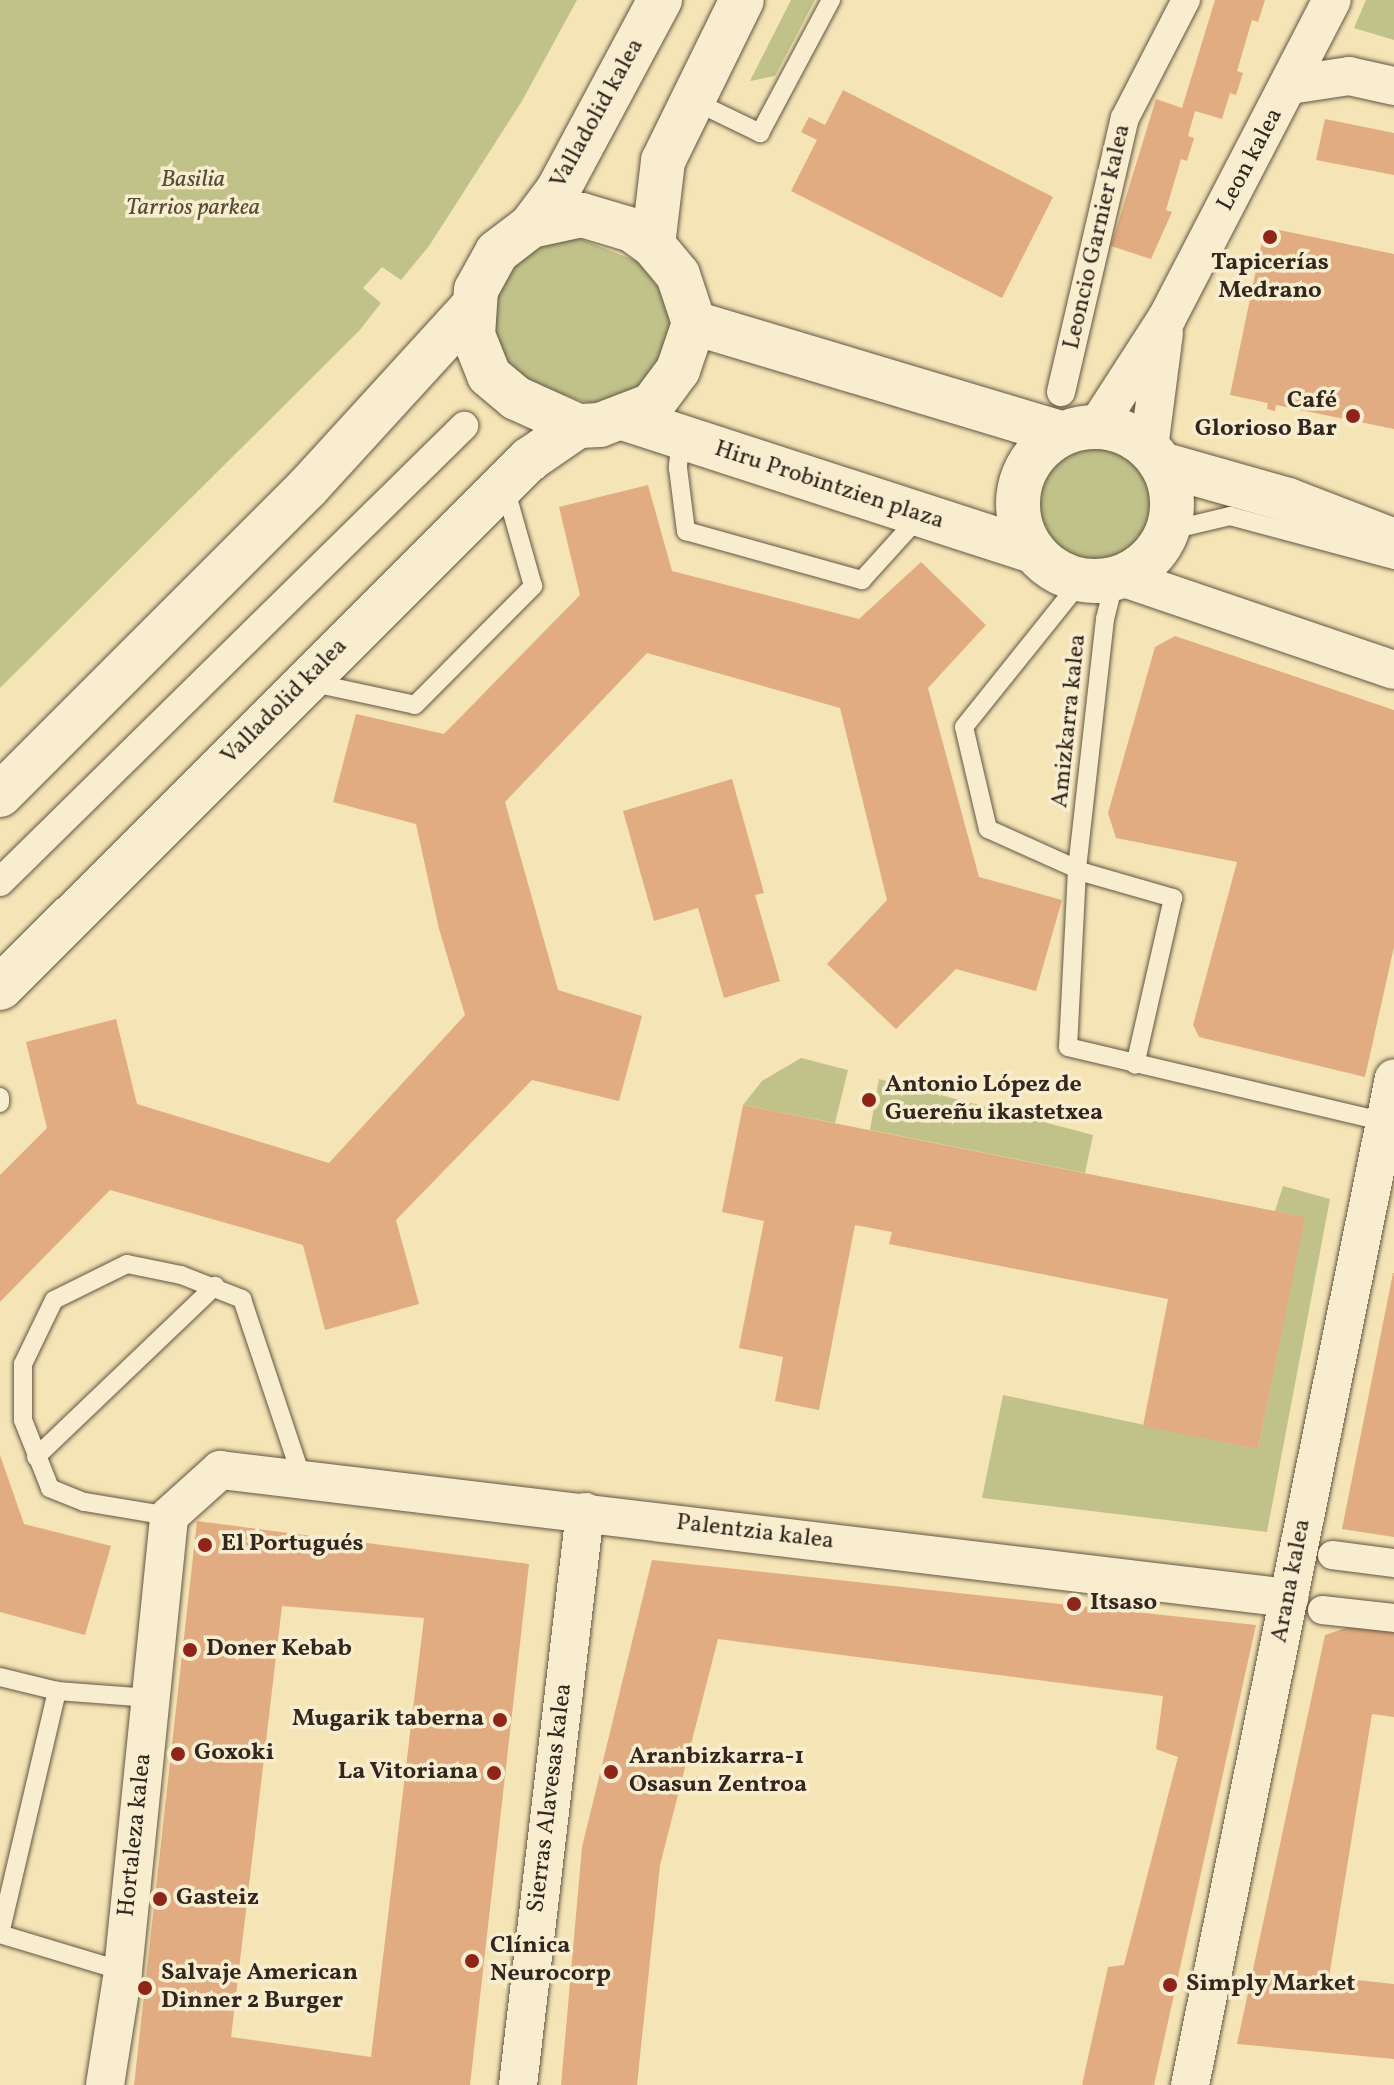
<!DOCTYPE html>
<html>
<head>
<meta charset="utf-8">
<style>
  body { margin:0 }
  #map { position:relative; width:1394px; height:2085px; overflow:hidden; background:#f5e4b5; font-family:Vollkorn,serif }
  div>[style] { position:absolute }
  .green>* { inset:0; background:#c0c28a }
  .round { border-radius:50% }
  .building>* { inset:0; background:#e1ac82 }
  .roads { filter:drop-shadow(0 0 2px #635644) drop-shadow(0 0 2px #635644) }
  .service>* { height:18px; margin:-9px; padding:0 9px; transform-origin:9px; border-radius:9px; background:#f8edcf }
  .pedestrian>* { height:28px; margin:-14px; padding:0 14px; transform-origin:14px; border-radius:14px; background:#f8edcf }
  .minor>* { height:38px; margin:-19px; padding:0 19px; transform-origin:19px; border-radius:19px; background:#f8edcf }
  .secondary>* { height:44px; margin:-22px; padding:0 22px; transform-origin:22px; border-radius:22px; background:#f8edcf }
  .secondary>.ring { margin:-22px; padding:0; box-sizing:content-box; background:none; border:44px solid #f8edcf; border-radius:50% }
  .dots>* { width:22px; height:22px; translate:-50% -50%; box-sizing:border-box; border:4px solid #f8edcf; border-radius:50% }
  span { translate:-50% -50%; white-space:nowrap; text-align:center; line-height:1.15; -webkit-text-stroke:7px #f8edcf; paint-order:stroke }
  .street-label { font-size:24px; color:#32261e }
  .park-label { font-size:24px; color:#564d39; font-style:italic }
  .poi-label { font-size:24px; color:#32261e; font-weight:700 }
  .right { translate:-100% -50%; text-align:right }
  .left { translate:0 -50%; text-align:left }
</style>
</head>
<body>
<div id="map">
  <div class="green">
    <div style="clip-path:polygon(0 0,577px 0,522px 101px,429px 246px,401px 280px,382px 267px,363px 288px,381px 303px,359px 331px,0 688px)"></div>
    <div style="clip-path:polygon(791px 0,815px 0,775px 76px,750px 81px)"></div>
    <div style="clip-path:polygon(1366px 0,1394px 0,1394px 40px,1354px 28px)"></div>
    <div style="clip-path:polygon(578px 238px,639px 262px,670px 303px,669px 337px,660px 362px,641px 385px,615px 401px,588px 403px,528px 383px,508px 365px,496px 342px,496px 290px,511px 264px,531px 247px)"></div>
    <div class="round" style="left:1039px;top:447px;width:114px;height:114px"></div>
    <div style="clip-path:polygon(801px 1058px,848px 1070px,835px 1123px,743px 1105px,762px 1081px)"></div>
    <div style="clip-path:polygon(879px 1079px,1093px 1135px,1085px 1173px,870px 1130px)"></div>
    <div style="clip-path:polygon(1283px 1186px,1330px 1199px,1267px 1532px,982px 1498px,1003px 1395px,1258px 1449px,1304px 1217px,1275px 1211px)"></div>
  </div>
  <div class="building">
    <div style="clip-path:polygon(1215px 0,1265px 0,1258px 22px,1252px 20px,1237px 71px,1243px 73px,1236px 95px,1230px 93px,1222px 119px,1195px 111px,1188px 136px,1194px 138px,1187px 161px,1181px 159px,1166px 210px,1172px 212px,1151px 259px,1111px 246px,1156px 99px,1182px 108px)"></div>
    <div style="clip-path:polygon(843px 90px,1053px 197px,1002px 298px,791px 191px,817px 140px,801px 132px,809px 117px,825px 125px)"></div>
    <div style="clip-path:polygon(1325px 119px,1394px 133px,1394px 175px,1316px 160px)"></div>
    <div style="clip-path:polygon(1265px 227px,1394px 254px,1394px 429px,1276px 405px,1275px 411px,1267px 409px,1268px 403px,1230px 395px)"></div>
    <div style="clip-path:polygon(648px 485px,672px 571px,859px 619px,921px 562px,986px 625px,928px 688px,979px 877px,1062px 900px,1036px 991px,956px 969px,896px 1029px,827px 964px,887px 900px,840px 708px,647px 653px,505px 802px,558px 990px,642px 1016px,619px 1101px,532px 1080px,396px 1220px,419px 1304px,325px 1330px,303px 1245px,110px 1190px,0 1302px,0 1175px,47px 1128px,26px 1042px,116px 1019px,137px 1104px,329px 1163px,465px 1015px,439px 929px,416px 824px,333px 802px,356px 714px,444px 734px,580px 595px,559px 507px)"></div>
    <div style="clip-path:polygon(1175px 636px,1394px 710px,1394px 947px,1365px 1077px,1199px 1037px,1193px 1025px,1237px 862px,1116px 838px,1108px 813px,1155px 647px)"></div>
    <div style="clip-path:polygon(732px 779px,764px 893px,755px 895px,780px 981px,724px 998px,698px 908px,654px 921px,623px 811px)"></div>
    <div style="clip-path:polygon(743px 1105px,1305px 1217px,1258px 1449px,1143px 1426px,1168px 1299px,889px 1244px,892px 1232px,855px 1225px,819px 1410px,775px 1401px,783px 1357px,739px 1348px,764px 1221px,722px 1212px)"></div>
    <div style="clip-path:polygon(1393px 1273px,1394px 1273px,1394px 1537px,1342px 1529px)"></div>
    <div style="clip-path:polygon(0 1455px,24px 1524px,111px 1546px,85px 1635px,0 1612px)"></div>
    <div style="clip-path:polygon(evenodd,197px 1521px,529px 1564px,470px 2085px,134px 2085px,197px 1521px,282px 1606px,424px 1618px,371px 2057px,231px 2037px,282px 1606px)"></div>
    <div style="clip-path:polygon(652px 1560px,1256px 1625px,1154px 2085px,1082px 2085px,1108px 1967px,1124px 1965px,1178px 1757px,1156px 1749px,1163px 1696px,718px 1639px,660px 1865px,637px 2085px,561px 2085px,582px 1847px)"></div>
    <div style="clip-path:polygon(1355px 1625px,1394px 1630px,1394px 1717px,1372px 1714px,1329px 1977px,1394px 1984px,1394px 2059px,1237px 2044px,1325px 1635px)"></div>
  </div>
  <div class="roads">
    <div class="service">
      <div style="left:692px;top:100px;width:76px;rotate:25.9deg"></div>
      <div style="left:760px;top:133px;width:151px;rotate:-61.9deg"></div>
      <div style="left:681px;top:437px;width:31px;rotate:96deg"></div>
      <div style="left:678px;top:468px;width:64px;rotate:82.8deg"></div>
      <div style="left:686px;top:531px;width:183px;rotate:15.6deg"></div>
      <div style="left:862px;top:580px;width:85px;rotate:-47.9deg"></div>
      <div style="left:1167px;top:531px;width:65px;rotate:-13.4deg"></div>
      <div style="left:1230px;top:516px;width:170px;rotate:15deg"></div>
      <div style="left:1115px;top:579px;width:41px;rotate:104deg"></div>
      <div style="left:1105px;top:619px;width:253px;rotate:96.4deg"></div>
      <div style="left:1077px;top:870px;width:177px;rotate:92.9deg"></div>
      <div style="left:1068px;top:1047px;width:326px;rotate:13.3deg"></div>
      <div style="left:1081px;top:581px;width:187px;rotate:128.7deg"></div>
      <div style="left:964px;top:727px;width:105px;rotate:76.8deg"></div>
      <div style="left:988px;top:829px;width:107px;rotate:24.2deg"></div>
      <div style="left:1086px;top:873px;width:91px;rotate:16deg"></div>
      <div style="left:1173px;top:898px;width:171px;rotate:102.8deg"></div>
      <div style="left:309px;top:682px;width:108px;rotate:12.2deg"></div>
      <div style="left:415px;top:705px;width:168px;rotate:-45.2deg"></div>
      <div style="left:533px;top:586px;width:102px;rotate:-105.9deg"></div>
      <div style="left:0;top:1097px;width:6px;rotate:90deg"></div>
      <div style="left:36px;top:1457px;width:248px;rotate:-43.7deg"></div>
      <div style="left:169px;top:1516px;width:86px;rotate:-170.6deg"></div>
      <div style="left:84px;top:1502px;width:37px;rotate:-158deg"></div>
      <div style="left:50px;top:1488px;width:73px;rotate:-111.7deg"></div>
      <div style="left:23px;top:1420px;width:56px;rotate:-90deg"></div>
      <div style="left:23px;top:1364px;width:71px;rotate:-64.2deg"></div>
      <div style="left:54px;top:1300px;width:81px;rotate:-26.3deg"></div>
      <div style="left:127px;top:1264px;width:55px;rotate:11.5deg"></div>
      <div style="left:181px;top:1275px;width:66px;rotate:21.5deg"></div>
      <div style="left:242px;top:1299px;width:189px;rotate:71.5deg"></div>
      <div style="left:0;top:1677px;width:59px;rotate:13.8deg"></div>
      <div style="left:57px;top:1691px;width:93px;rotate:4.3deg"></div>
      <div style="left:0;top:1934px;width:250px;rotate:-76.8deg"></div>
      <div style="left:3px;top:1935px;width:125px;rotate:16.7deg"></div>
    </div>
    <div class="pedestrian">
      <div style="left:1061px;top:392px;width:281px;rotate:-76.9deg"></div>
      <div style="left:1125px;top:118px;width:133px;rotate:-62.7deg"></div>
      <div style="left:0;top:882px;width:651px;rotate:-44.5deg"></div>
      <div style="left:1332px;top:1555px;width:63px;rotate:7.4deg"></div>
      <div style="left:1322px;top:1610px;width:72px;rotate:6.3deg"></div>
    </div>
    <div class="minor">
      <div style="left:1290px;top:85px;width:60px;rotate:-8.7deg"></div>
      <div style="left:1349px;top:76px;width:46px;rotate:12.5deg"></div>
      <div style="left:1097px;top:426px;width:129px;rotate:-57.1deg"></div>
      <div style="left:1167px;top:318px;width:358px;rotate:-62.6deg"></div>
      <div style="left:1149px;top:448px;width:117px;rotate:-82.6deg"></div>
      <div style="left:1121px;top:577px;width:288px;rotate:18.8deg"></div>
      <div style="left:105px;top:2085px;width:115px;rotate:-81deg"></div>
      <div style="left:123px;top:1971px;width:457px;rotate:-84.2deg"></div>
      <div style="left:169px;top:1516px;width:69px;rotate:-42deg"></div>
      <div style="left:220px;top:1470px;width:1077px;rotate:6.83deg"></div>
      <div style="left:518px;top:2085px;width:577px;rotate:-83.33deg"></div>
      <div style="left:1190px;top:2085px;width:1027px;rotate:-78.55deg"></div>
    </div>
    <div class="secondary">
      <div style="left:582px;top:215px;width:52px;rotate:16.7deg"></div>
      <div style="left:632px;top:230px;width:26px;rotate:36deg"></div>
      <div style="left:653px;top:245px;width:39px;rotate:50deg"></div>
      <div style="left:678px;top:275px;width:51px;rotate:71.6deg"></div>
      <div style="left:694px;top:323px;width:50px;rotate:108.8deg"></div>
      <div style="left:678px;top:370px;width:44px;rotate:126.6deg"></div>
      <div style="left:652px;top:405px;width:56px;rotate:159deg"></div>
      <div style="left:600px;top:425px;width:22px;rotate:177deg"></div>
      <div style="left:578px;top:426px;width:68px;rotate:-155.7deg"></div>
      <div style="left:516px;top:398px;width:35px;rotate:-140deg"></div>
      <div style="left:489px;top:375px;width:43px;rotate:-111.8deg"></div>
      <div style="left:473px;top:335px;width:45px;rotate:-86.2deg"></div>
      <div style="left:476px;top:290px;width:43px;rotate:-61.1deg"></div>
      <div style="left:497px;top:252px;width:43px;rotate:-37.4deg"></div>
      <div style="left:531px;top:226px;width:52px;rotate:-12.2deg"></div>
      <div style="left:531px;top:226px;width:45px;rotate:-53.1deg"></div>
      <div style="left:558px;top:190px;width:216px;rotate:-61.8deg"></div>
      <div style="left:653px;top:245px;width:85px;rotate:-83.2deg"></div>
      <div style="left:663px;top:161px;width:179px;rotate:-63.9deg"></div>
      <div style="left:694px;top:323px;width:383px;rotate:16.7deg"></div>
      <div style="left:626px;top:419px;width:427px;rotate:18deg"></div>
      <div class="ring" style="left:1018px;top:427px;width:110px;height:110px"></div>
      <div style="left:1161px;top:464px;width:132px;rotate:15.8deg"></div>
      <div style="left:1288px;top:500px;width:114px;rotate:21.1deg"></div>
      <div style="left:0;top:795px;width:436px;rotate:-45deg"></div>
      <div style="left:308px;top:487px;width:245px;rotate:-47.6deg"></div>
      <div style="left:0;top:988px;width:749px;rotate:-44.95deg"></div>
      <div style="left:530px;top:459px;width:58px;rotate:-34.5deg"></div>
    </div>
  </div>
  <div class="dots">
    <div style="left:1270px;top:237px;background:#8f2418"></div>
    <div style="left:1353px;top:416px;background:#8f2418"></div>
    <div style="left:869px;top:1100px;background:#8f2418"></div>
    <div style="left:205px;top:1545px;background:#8f2418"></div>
    <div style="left:1074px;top:1604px;background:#8f2418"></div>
    <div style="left:190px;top:1650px;background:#8f2418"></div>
    <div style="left:500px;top:1720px;background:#8f2418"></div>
    <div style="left:178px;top:1754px;background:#8f2418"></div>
    <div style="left:611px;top:1772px;background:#8f2418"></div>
    <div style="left:494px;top:1773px;background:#8f2418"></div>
    <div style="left:160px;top:1899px;background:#8f2418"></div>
    <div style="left:472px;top:1961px;background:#8f2418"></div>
    <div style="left:1170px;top:1985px;background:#8f2418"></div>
    <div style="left:145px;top:1988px;background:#8f2418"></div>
  </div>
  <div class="street-label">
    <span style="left:598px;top:114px;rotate:-61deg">Valladolid kalea</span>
    <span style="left:1251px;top:160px;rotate:-62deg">Leon kalea</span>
    <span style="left:1098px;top:237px;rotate:-77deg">Leoncio Garnier kalea</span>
    <span style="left:829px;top:486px;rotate:18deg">Hiru Probintzien plaza</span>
    <span style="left:285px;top:702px;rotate:-45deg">Valladolid kalea</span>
    <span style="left:1070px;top:721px;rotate:-84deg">Amizkarra kalea</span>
    <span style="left:755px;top:1533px;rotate:7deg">Palentzia kalea</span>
    <span style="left:1292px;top:1581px;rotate:-79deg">Arana kalea</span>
    <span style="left:551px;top:1798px;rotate:-83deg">Sierras Alavesas kalea</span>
    <span style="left:136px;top:1835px;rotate:-84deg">Hortaleza kalea</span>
  </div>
  <div class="park-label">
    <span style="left:193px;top:195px">Basilia<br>Tarrios parkea</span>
  </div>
  <div class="poi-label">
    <span style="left:1270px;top:278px">Tapicerías<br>Medrano</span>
    <span class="right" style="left:1337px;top:416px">Café<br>Glorioso Bar</span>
    <span class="left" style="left:885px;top:1100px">Antonio López de<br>Guereñu ikastetxea</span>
    <span class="left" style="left:221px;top:1545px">El Portugués</span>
    <span class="left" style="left:1090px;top:1604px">Itsaso</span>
    <span class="left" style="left:206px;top:1650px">Doner Kebab</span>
    <span class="right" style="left:484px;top:1720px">Mugarik taberna</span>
    <span class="left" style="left:194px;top:1754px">Goxoki</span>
    <span class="left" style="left:629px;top:1772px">Aranbizkarra-1<br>Osasun Zentroa</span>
    <span class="right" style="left:478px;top:1773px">La Vitoriana</span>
    <span class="left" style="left:176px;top:1899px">Gasteiz</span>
    <span class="left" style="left:490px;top:1961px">Clínica<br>Neurocorp</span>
    <span class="left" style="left:161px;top:1988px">Salvaje American<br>Dinner 2 Burger</span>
    <span class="left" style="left:1186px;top:1985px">Simply Market</span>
  </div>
</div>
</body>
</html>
